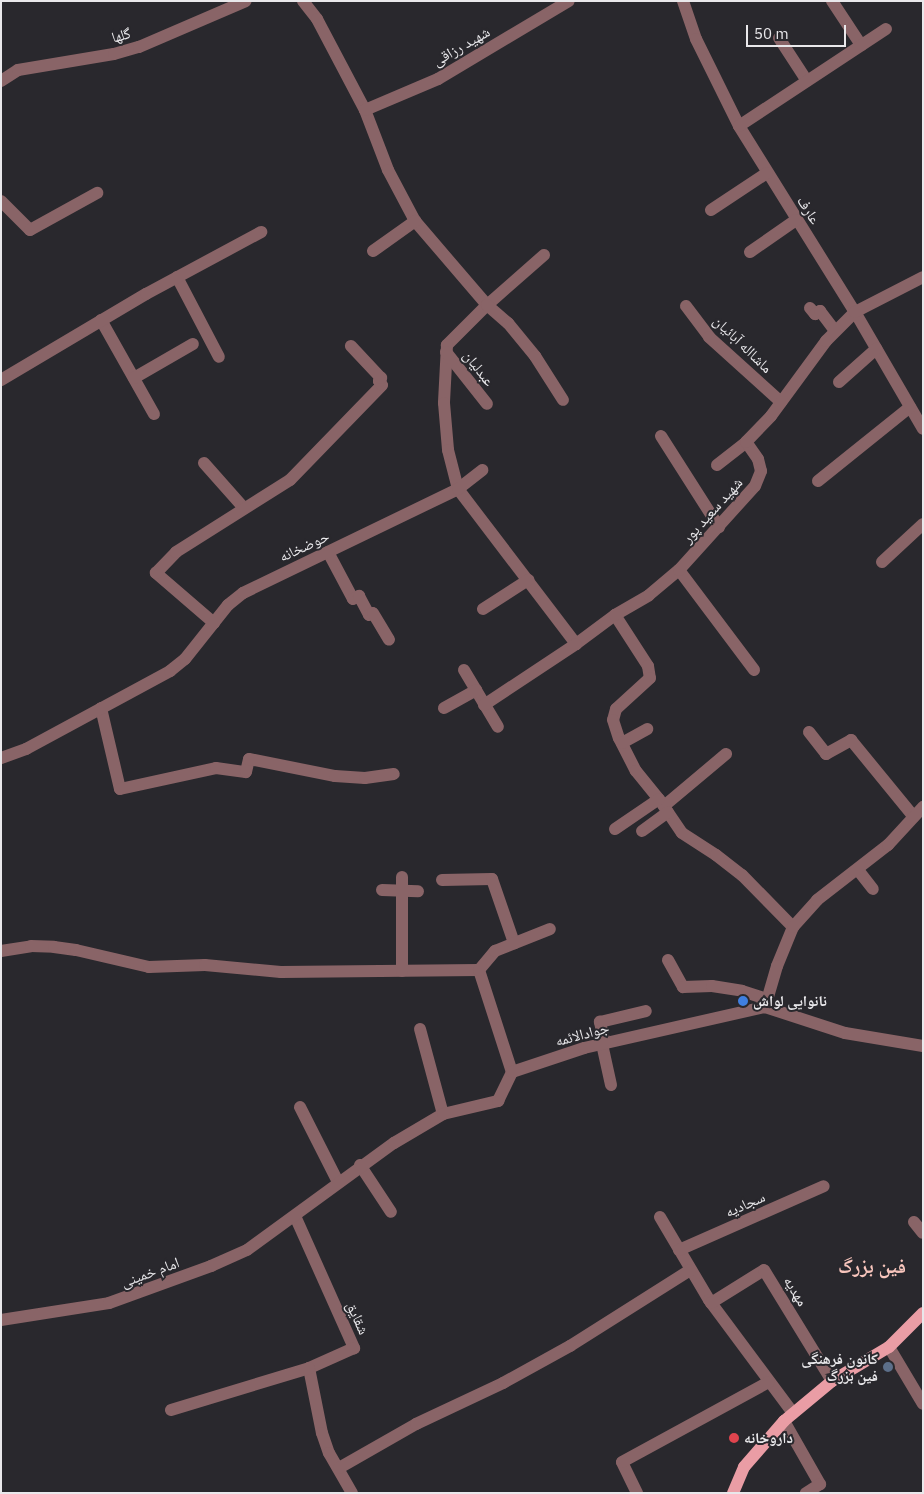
<!DOCTYPE html>
<html>
<head>
<meta charset="utf-8">
<style>
  body { margin:0 }
  #map { position:relative; width:924px; height:1494px; overflow:hidden; background:#29282d; font-family:"IBM Plex Sans","Noto Naskh Arabic",sans-serif }
  div>[style] { position:absolute }
  .minor>* { height:12px; margin:-6px; padding:0 6px; transform-origin:6px; border-radius:6px; background:#896467 }
  .major>* { height:12px; margin:-6px; padding:0 6px; transform-origin:6px; border-radius:6px; background:#ea9da5 }
  .dots>* { width:14px; height:14px; translate:-50% -50%; box-sizing:border-box; border:2px solid #29282d; border-radius:50% }
  span { translate:-50% -50%; white-space:nowrap; text-align:center; line-height:1.15; -webkit-text-stroke:4px #29282d; paint-order:stroke }
  .street-label { font-size:15px; color:#e9e8eb }
  .poi-label { font-size:15px; color:#e9e8eb; font-weight:700 }
  .left { translate:0 -50%; text-align:left }
  .right { translate:-100% -50%; text-align:right }
  .district-label { font-size:20px; color:#f9c6bd; font-weight:700 }
  .frame { position:absolute; inset:0; border:2px solid #e9e8eb; pointer-events:none }
  .scale { position:absolute; left:746px; top:25px; width:100px; height:22px; box-sizing:border-box; border:2px solid #e9e8eb; border-top:0; padding-left:6px; font-size:15px; line-height:18px; white-space:nowrap; color:#e9e8eb; -webkit-text-stroke:4px #29282d; paint-order:stroke }
</style>
</head>
<body>
<div id="map">
  <div class="minor">
    <div style="left:303px;top:1px;width:23px;rotate:52deg"></div>
    <div style="left:317px;top:19px;width:103px;rotate:62.2deg"></div>
    <div style="left:365px;top:110px;width:64px;rotate:69deg"></div>
    <div style="left:388px;top:170px;width:58px;rotate:62.1deg"></div>
    <div style="left:415px;top:221px;width:111px;rotate:49.4deg"></div>
    <div style="left:487px;top:305px;width:57px;rotate:135deg"></div>
    <div style="left:447px;top:345px;width:58px;rotate:93deg"></div>
    <div style="left:444px;top:403px;width:47px;rotate:85.1deg"></div>
    <div style="left:448px;top:450px;width:40px;rotate:75.6deg"></div>
    <div style="left:458px;top:489px;width:195px;rotate:52.7deg"></div>
    <div style="left:576px;top:644px;width:49px;rotate:-36.6deg"></div>
    <div style="left:615px;top:615px;width:61px;rotate:57.1deg"></div>
    <div style="left:648px;top:666px;width:12px;rotate:81deg"></div>
    <div style="left:650px;top:678px;width:46px;rotate:137.6deg"></div>
    <div style="left:616px;top:709px;width:11px;rotate:105deg"></div>
    <div style="left:613px;top:720px;width:19px;rotate:72deg"></div>
    <div style="left:619px;top:738px;width:37px;rotate:63deg"></div>
    <div style="left:636px;top:771px;width:40px;rotate:51deg"></div>
    <div style="left:661px;top:802px;width:37px;rotate:56deg"></div>
    <div style="left:682px;top:833px;width:40px;rotate:32.9deg"></div>
    <div style="left:716px;top:855px;width:33px;rotate:38deg"></div>
    <div style="left:742px;top:875px;width:73px;rotate:45.6deg"></div>
    <div style="left:793px;top:927px;width:42px;rotate:112.3deg"></div>
    <div style="left:777px;top:966px;width:43px;rotate:106.3deg"></div>
    <div style="left:683px;top:1px;width:40px;rotate:71.1deg"></div>
    <div style="left:696px;top:39px;width:97px;rotate:63.7deg"></div>
    <div style="left:739px;top:126px;width:219px;rotate:58.1deg"></div>
    <div style="left:855px;top:312px;width:135px;rotate:59.8deg"></div>
    <div style="left:832px;top:1px;width:53px;rotate:56.6deg"></div>
    <div style="left:779px;top:38px;width:51px;rotate:56.9deg"></div>
    <div style="left:1px;top:81px;width:20px;rotate:-33deg"></div>
    <div style="left:18px;top:70px;width:97px;rotate:-9.5deg"></div>
    <div style="left:114px;top:54px;width:26px;rotate:-16deg"></div>
    <div style="left:139px;top:47px;width:116px;rotate:-23.3deg"></div>
    <div style="left:365px;top:110px;width:79px;rotate:-23deg"></div>
    <div style="left:438px;top:79px;width:152px;rotate:-30.8deg"></div>
    <div style="left:739px;top:126px;width:176px;rotate:-33.4deg"></div>
    <div style="left:1px;top:201px;width:41px;rotate:45deg"></div>
    <div style="left:30px;top:230px;width:77px;rotate:-28.9deg"></div>
    <div style="left:711px;top:210px;width:67px;rotate:-33.5deg"></div>
    <div style="left:373px;top:251px;width:52px;rotate:-35.5deg"></div>
    <div style="left:750px;top:252px;width:56px;rotate:-34.8deg"></div>
    <div style="left:544px;top:255px;width:76px;rotate:138.7deg"></div>
    <div style="left:487px;top:305px;width:28px;rotate:41deg"></div>
    <div style="left:508px;top:323px;width:43px;rotate:50.7deg"></div>
    <div style="left:535px;top:356px;width:52px;rotate:57.5deg"></div>
    <div style="left:177px;top:277px;width:90px;rotate:62.3deg"></div>
    <div style="left:686px;top:306px;width:39px;rotate:53deg"></div>
    <div style="left:709px;top:337px;width:97px;rotate:42.1deg"></div>
    <div style="left:810px;top:308px;width:8px;rotate:50deg"></div>
    <div style="left:815px;top:314px;width:6px;rotate:-31deg"></div>
    <div style="left:820px;top:311px;width:25px;rotate:53deg"></div>
    <div style="left:101px;top:320px;width:108px;rotate:60.6deg"></div>
    <div style="left:446px;top:352px;width:66px;rotate:51.7deg"></div>
    <div style="left:134px;top:378px;width:68px;rotate:-30deg"></div>
    <div style="left:1px;top:380px;width:169px;rotate:-30.7deg"></div>
    <div style="left:146px;top:294px;width:131px;rotate:-28.3deg"></div>
    <div style="left:839px;top:382px;width:50px;rotate:-41.7deg"></div>
    <div style="left:661px;top:436px;width:108px;rotate:57.5deg"></div>
    <div style="left:204px;top:463px;width:60px;rotate:48.4deg"></div>
    <div style="left:717px;top:465px;width:37px;rotate:-38deg"></div>
    <div style="left:818px;top:481px;width:118px;rotate:-38.8deg"></div>
    <div style="left:328px;top:552px;width:53px;rotate:62deg"></div>
    <div style="left:353px;top:599px;width:7px;rotate:-27deg"></div>
    <div style="left:359px;top:596px;width:21px;rotate:62deg"></div>
    <div style="left:369px;top:615px;width:4px;rotate:-27deg"></div>
    <div style="left:373px;top:613px;width:31px;rotate:59deg"></div>
    <div style="left:882px;top:562px;width:56px;rotate:-42.8deg"></div>
    <div style="left:679px;top:570px;width:125px;rotate:53.1deg"></div>
    <div style="left:483px;top:609px;width:54px;rotate:-32.8deg"></div>
    <div style="left:615px;top:615px;width:39px;rotate:-30deg"></div>
    <div style="left:649px;top:595px;width:39px;rotate:-40deg"></div>
    <div style="left:679px;top:570px;width:113px;rotate:-47.9deg"></div>
    <div style="left:755px;top:486px;width:16px;rotate:-68deg"></div>
    <div style="left:761px;top:471px;width:12px;rotate:-104deg"></div>
    <div style="left:758px;top:459px;width:21px;rotate:-125deg"></div>
    <div style="left:746px;top:442px;width:36px;rotate:-46deg"></div>
    <div style="left:771px;top:416px;width:93px;rotate:-53.7deg"></div>
    <div style="left:826px;top:341px;width:41px;rotate:-45deg"></div>
    <div style="left:855px;top:312px;width:76px;rotate:-27.2deg"></div>
    <div style="left:214px;top:623px;width:77px;rotate:-139.2deg"></div>
    <div style="left:156px;top:573px;width:29px;rotate:-46deg"></div>
    <div style="left:176px;top:552px;width:135px;rotate:-32.3deg"></div>
    <div style="left:290px;top:480px;width:132px;rotate:-45.9deg"></div>
    <div style="left:382px;top:385px;width:5px;rotate:-127deg"></div>
    <div style="left:379px;top:381px;width:4px;rotate:-56deg"></div>
    <div style="left:381px;top:378px;width:44px;rotate:-133.2deg"></div>
    <div style="left:464px;top:670px;width:66px;rotate:59.2deg"></div>
    <div style="left:484px;top:705px;width:110px;rotate:-33.5deg"></div>
    <div style="left:101px;top:708px;width:83px;rotate:76.8deg"></div>
    <div style="left:120px;top:789px;width:98px;rotate:-12.3deg"></div>
    <div style="left:216px;top:768px;width:30px;rotate:8deg"></div>
    <div style="left:246px;top:772px;width:13px;rotate:-77deg"></div>
    <div style="left:249px;top:759px;width:88px;rotate:11.2deg"></div>
    <div style="left:335px;top:776px;width:30px;rotate:4deg"></div>
    <div style="left:365px;top:778px;width:29px;rotate:-8deg"></div>
    <div style="left:444px;top:708px;width:37px;rotate:-29deg"></div>
    <div style="left:809px;top:732px;width:28px;rotate:52deg"></div>
    <div style="left:826px;top:754px;width:29px;rotate:-29deg"></div>
    <div style="left:851px;top:740px;width:99px;rotate:50.7deg"></div>
    <div style="left:622px;top:743px;width:29px;rotate:-29deg"></div>
    <div style="left:1px;top:758px;width:27px;rotate:-20deg"></div>
    <div style="left:26px;top:749px;width:164px;rotate:-28.4deg"></div>
    <div style="left:170px;top:671px;width:19px;rotate:-39deg"></div>
    <div style="left:185px;top:659px;width:69px;rotate:-51.5deg"></div>
    <div style="left:228px;top:605px;width:19px;rotate:-39deg"></div>
    <div style="left:243px;top:593px;width:239px;rotate:-25.8deg"></div>
    <div style="left:458px;top:489px;width:31px;rotate:-38deg"></div>
    <div style="left:664px;top:806px;width:81px;rotate:-40deg"></div>
    <div style="left:615px;top:829px;width:53px;rotate:-34.3deg"></div>
    <div style="left:642px;top:831px;width:32px;rotate:-36deg"></div>
    <div style="left:858px;top:870px;width:24px;rotate:52deg"></div>
    <div style="left:442px;top:880px;width:50px;rotate:-1.1deg"></div>
    <div style="left:492px;top:879px;width:68px;rotate:71deg"></div>
    <div style="left:382px;top:890px;width:36px;rotate:2deg"></div>
    <div style="left:793px;top:927px;width:36px;rotate:-48deg"></div>
    <div style="left:817px;top:900px;width:90px;rotate:-37.8deg"></div>
    <div style="left:888px;top:845px;width:52px;rotate:-47.4deg"></div>
    <div style="left:1px;top:951px;width:30px;rotate:-9deg"></div>
    <div style="left:31px;top:946px;width:23px;rotate:2deg"></div>
    <div style="left:54px;top:947px;width:22px;rotate:8deg"></div>
    <div style="left:76px;top:950px;width:75px;rotate:13.1deg"></div>
    <div style="left:149px;top:967px;width:56px;rotate:-2deg"></div>
    <div style="left:205px;top:965px;width:76px;rotate:5.3deg"></div>
    <div style="left:281px;top:972px;width:198px;rotate:-0.6deg"></div>
    <div style="left:479px;top:970px;width:107px;rotate:72.1deg"></div>
    <div style="left:668px;top:960px;width:31px;rotate:61deg"></div>
    <div style="left:683px;top:987px;width:29px;rotate:-2deg"></div>
    <div style="left:712px;top:986px;width:30px;rotate:9deg"></div>
    <div style="left:742px;top:991px;width:26px;rotate:18deg"></div>
    <div style="left:479px;top:970px;width:25px;rotate:-50deg"></div>
    <div style="left:495px;top:951px;width:59px;rotate:-21.8deg"></div>
    <div style="left:402px;top:971px;width:94px;rotate:-90deg"></div>
    <div style="left:420px;top:1029px;width:88px;rotate:74.9deg"></div>
    <div style="left:602px;top:1044px;width:42px;rotate:77.6deg"></div>
    <div style="left:605px;top:1044px;width:23px;rotate:-103deg"></div>
    <div style="left:600px;top:1022px;width:47px;rotate:-13.4deg"></div>
    <div style="left:300px;top:1107px;width:84px;rotate:63.1deg"></div>
    <div style="left:360px;top:1165px;width:56px;rotate:56.6deg"></div>
    <div style="left:295px;top:1216px;width:145px;rotate:65.9deg"></div>
    <div style="left:354px;top:1348px;width:49px;rotate:156deg"></div>
    <div style="left:309px;top:1368px;width:66px;rotate:78.7deg"></div>
    <div style="left:322px;top:1433px;width:21px;rotate:71deg"></div>
    <div style="left:329px;top:1453px;width:46px;rotate:60.1deg"></div>
    <div style="left:660px;top:1217px;width:96px;rotate:59.4deg"></div>
    <div style="left:709px;top:1300px;width:141px;rotate:53.4deg"></div>
    <div style="left:914px;top:1222px;width:14px;rotate:51deg"></div>
    <div style="left:679px;top:1250px;width:158px;rotate:-23.8deg"></div>
    <div style="left:711px;top:1303px;width:62px;rotate:-31.9deg"></div>
    <div style="left:764px;top:1270px;width:130px;rotate:58.5deg"></div>
    <div style="left:1px;top:1320px;width:109px;rotate:-8.9deg"></div>
    <div style="left:109px;top:1303px;width:109px;rotate:-19.9deg"></div>
    <div style="left:211px;top:1266px;width:39px;rotate:-24deg"></div>
    <div style="left:247px;top:1250px;width:182px;rotate:-36.1deg"></div>
    <div style="left:394px;top:1143px;width:57px;rotate:-30.6deg"></div>
    <div style="left:443px;top:1114px;width:57px;rotate:-13.3deg"></div>
    <div style="left:498px;top:1101px;width:32px;rotate:-64deg"></div>
    <div style="left:512px;top:1072px;width:76px;rotate:-18.4deg"></div>
    <div style="left:584px;top:1048px;width:186px;rotate:-12.8deg"></div>
    <div style="left:765px;top:1007px;width:84px;rotate:18deg"></div>
    <div style="left:845px;top:1033px;width:79px;rotate:9.5deg"></div>
    <div style="left:889px;top:1347px;width:66px;rotate:59.2deg"></div>
    <div style="left:171px;top:1410px;width:144px;rotate:-16.9deg"></div>
    <div style="left:784px;top:1421px;width:73px;rotate:60.3deg"></div>
    <div style="left:820px;top:1484px;width:17px;rotate:147deg"></div>
    <div style="left:339px;top:1468px;width:89px;rotate:-29.7deg"></div>
    <div style="left:416px;top:1424px;width:96px;rotate:-25.2deg"></div>
    <div style="left:503px;top:1383px;width:77px;rotate:-28.9deg"></div>
    <div style="left:570px;top:1346px;width:142px;rotate:-32.3deg"></div>
    <div style="left:637px;top:1493px;width:34px;rotate:-116deg"></div>
    <div style="left:622px;top:1462px;width:167px;rotate:-28.6deg"></div>
  </div>
  <div class="major">
    <div style="left:733px;top:1493px;width:28px;rotate:-67deg"></div>
    <div style="left:744px;top:1467px;width:61px;rotate:-49deg"></div>
    <div style="left:784px;top:1421px;width:62px;rotate:-39.8deg"></div>
    <div style="left:832px;top:1381px;width:66px;rotate:-30.8deg"></div>
    <div style="left:889px;top:1347px;width:48px;rotate:-45deg"></div>
  </div>
  <div class="dots">
    <div style="left:743px;top:1001px;background:#3f7fe0"></div>
    <div style="left:888px;top:1367px;background:#5c6f8a"></div>
    <div style="left:734px;top:1438px;background:#e0444e"></div>
  </div>
  <div class="street-label">
    <span style="left:121px;top:35px;rotate:-16deg">گلها</span>
    <span style="left:461px;top:46px;rotate:-30deg">شهید رزاقی</span>
    <span style="left:809px;top:210px;rotate:58deg">عارف</span>
    <span style="left:743px;top:344px;rotate:44deg">ماشااله آبائیان</span>
    <span style="left:479px;top:368px;rotate:52deg">عبدلیان</span>
    <span style="left:712px;top:510px;rotate:-48deg">شهید سعید پور</span>
    <span style="left:304px;top:546px;rotate:-25deg">حوضخانه</span>
    <span style="left:582px;top:1034px;rotate:-15deg">جوادالائمه</span>
    <span style="left:745px;top:1204px;rotate:-24deg">سجادیه</span>
    <span style="left:150px;top:1272px;rotate:-20deg">امام خمینی</span>
    <span style="left:796px;top:1291px;rotate:59deg">مهدیه</span>
    <span style="left:358px;top:1318px;rotate:66deg">شقایق</span>
  </div>
  <div class="poi-label">
    <span class="left" style="left:753px;top:1001px">نانوایی لواش</span>
    <span class="right" style="left:878px;top:1367px">کانون فرهنگی<br>فین بزرگ</span>
    <span class="left" style="left:744px;top:1438px">داروخانه</span>
  </div>
  <div class="district-label">
    <span style="left:872px;top:1265px">فین بزرگ</span>
  </div>
  <div class="frame"></div>
  <div class="scale">50 m</div>
</div>
</body>
</html>
